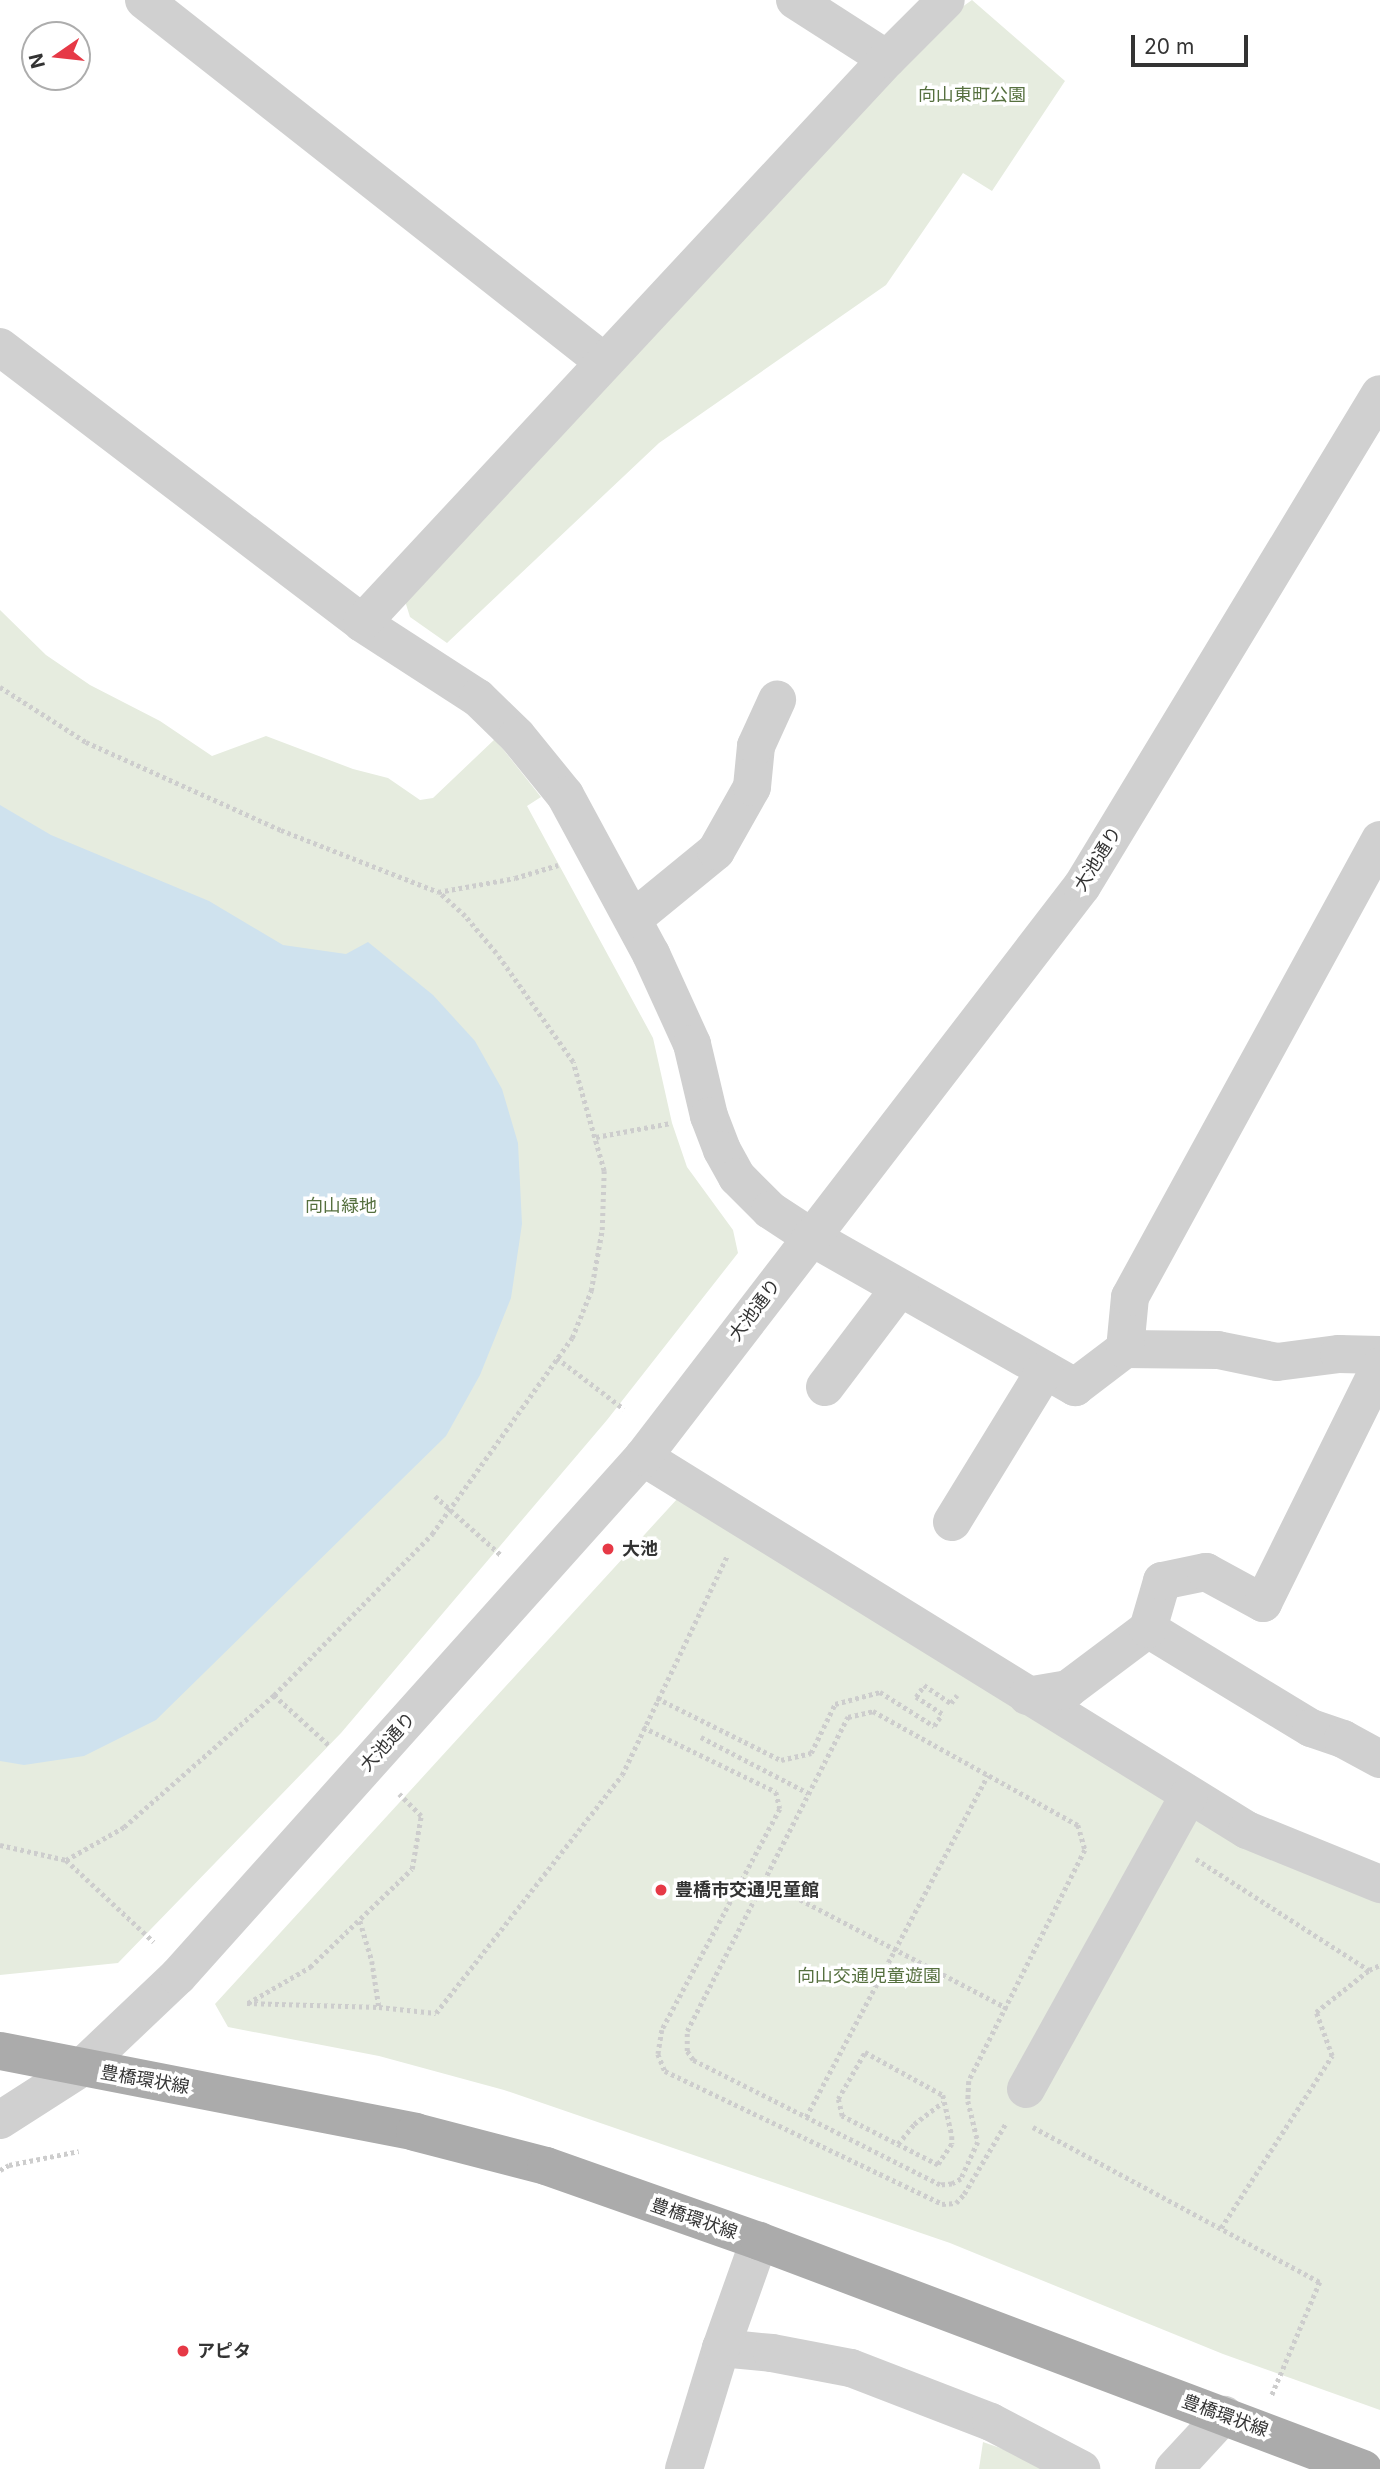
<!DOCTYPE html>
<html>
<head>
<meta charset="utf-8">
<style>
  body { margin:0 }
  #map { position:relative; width:1380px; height:2469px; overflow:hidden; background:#fff; font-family:Inter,"Noto Sans JP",sans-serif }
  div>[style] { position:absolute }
  .green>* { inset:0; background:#e6ecdf }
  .water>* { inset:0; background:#cfe2ee }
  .path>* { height:4.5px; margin-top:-2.25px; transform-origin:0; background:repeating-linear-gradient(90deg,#cdcdcd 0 3.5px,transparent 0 7px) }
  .minor>* { height:38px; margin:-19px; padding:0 19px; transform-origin:19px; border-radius:19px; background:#d0d0d0 }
  .major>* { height:38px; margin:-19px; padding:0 19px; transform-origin:19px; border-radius:19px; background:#ababab }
  .dots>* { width:19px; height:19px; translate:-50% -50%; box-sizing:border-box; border:4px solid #fff; border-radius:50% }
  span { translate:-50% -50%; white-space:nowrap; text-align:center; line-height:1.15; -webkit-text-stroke:7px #fff; paint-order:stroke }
  .park-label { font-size:18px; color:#56703f }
  .street-label { font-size:18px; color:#333 }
  .poi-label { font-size:18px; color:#333; font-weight:700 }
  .left { translate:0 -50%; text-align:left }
  .north { position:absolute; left:21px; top:21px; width:70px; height:70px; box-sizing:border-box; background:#fff; border:2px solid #adadad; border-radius:50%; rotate:256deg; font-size:19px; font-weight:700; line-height:28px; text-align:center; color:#333 }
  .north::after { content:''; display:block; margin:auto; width:24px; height:32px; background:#e63946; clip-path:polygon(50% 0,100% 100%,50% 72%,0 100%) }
  .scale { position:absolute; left:1131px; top:35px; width:117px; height:32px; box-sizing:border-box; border:4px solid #333; border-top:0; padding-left:9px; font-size:21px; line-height:24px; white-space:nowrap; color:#333; -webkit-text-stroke:5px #fff; paint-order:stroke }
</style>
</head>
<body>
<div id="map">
  <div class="green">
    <div style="clip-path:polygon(972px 0,1065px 81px,992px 191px,963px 173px,886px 285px,659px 443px,447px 643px,410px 617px,405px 601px,948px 17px)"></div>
    <div style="clip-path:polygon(0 610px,46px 655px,90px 685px,160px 721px,212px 756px,266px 736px,353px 769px,388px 778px,420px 800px,433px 798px,495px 739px,541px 797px,527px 806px,653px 1038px,672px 1123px,687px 1167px,733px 1230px,738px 1253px,607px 1420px,341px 1733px,118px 1963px,0 1975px)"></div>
    <div style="clip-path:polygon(678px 1498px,1380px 1896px,1380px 2410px,1223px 2354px,950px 2243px,504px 2090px,379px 2056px,228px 2027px,215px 2004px)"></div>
    <div style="clip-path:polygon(983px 2442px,1037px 2461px,1047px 2469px,979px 2469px)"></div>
  </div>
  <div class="water">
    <div style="clip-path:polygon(0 805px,51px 835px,209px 901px,283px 945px,346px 954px,368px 942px,433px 995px,475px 1041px,502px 1089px,518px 1143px,522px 1224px,511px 1298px,480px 1375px,446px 1436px,156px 1720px,84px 1756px,24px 1765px,0 1761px)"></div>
  </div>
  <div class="path">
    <div style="left:0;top:687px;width:102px;rotate:32.6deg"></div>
    <div style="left:86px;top:742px;width:214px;rotate:24.3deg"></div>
    <div style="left:281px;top:830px;width:169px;rotate:21.5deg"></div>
    <div style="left:438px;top:892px;width:78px;rotate:-10.3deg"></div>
    <div style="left:515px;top:878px;width:45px;rotate:-16.8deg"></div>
    <div style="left:596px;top:1137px;width:76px;rotate:-10.6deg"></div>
    <div style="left:557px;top:1358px;width:84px;rotate:37.3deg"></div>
    <div style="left:435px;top:1496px;width:90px;rotate:41.8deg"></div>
    <div style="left:274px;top:1695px;width:76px;rotate:42.3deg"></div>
    <div style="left:657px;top:1698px;width:139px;rotate:26.6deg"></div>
    <div style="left:781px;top:1760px;width:31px;rotate:-13deg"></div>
    <div style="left:811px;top:1753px;width:55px;rotate:-63.9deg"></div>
    <div style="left:835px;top:1704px;width:47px;rotate:-14.9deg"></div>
    <div style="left:880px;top:1692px;width:64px;rotate:32.2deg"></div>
    <div style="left:934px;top:1726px;width:14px;rotate:-56deg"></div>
    <div style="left:942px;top:1714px;width:31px;rotate:-147deg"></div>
    <div style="left:916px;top:1697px;width:14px;rotate:-56deg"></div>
    <div style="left:924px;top:1685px;width:32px;rotate:34deg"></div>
    <div style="left:951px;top:1703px;width:10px;rotate:-53deg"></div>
    <div style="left:873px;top:1711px;width:235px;rotate:29.1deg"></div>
    <div style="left:1078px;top:1825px;width:26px;rotate:74deg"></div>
    <div style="left:1085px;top:1850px;width:258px;rotate:116.7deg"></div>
    <div style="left:969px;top:2081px;width:20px;rotate:93deg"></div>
    <div style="left:968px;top:2101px;width:42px;rotate:76.3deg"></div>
    <div style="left:978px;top:2142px;width:41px;rotate:114.7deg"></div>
    <div style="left:961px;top:2179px;width:10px;rotate:151deg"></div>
    <div style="left:952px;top:2184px;width:12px;rotate:175deg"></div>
    <div style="left:940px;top:2185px;width:277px;rotate:-153.2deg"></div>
    <div style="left:693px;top:2060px;width:11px;rotate:-124deg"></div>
    <div style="left:687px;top:2051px;width:20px;rotate:-90deg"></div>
    <div style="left:687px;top:2031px;width:353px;rotate:-62.9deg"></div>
    <div style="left:848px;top:1717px;width:26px;rotate:-13deg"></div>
    <div style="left:643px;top:1727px;width:148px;rotate:26deg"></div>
    <div style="left:776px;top:1792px;width:17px;rotate:77deg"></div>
    <div style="left:780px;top:1809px;width:251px;rotate:118.1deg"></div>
    <div style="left:662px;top:2030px;width:24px;rotate:99deg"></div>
    <div style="left:658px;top:2054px;width:18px;rotate:68deg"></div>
    <div style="left:665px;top:2071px;width:307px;rotate:25.6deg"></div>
    <div style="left:942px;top:2204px;width:14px;rotate:-4deg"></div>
    <div style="left:956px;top:2203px;width:12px;rotate:-48deg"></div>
    <div style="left:964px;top:2194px;width:82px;rotate:-59.4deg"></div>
    <div style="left:701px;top:1737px;width:121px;rotate:27.6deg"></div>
    <div style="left:0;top:1845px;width:68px;rotate:12.8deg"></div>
    <div style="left:66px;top:1860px;width:120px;rotate:43deg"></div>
    <div style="left:1196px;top:1859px;width:206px;rotate:32.7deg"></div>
    <div style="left:66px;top:1860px;width:67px;rotate:-29.6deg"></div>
    <div style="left:124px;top:1827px;width:200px;rotate:-41.3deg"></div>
    <div style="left:274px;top:1695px;width:226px;rotate:-45.5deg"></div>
    <div style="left:432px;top:1534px;width:241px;rotate:-54.5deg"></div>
    <div style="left:572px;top:1338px;width:51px;rotate:-68deg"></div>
    <div style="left:591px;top:1291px;width:62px;rotate:-79.8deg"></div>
    <div style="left:602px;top:1230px;width:59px;rotate:-88.1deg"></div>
    <div style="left:604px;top:1171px;width:113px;rotate:-105.9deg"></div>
    <div style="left:573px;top:1062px;width:133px;rotate:-125.2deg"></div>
    <div style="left:496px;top:953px;width:48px;rotate:-130deg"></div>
    <div style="left:465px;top:916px;width:36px;rotate:-138deg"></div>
    <div style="left:763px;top:1880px;width:276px;rotate:27.7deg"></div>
    <div style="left:360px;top:1921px;width:42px;rotate:73.3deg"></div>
    <div style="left:372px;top:1961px;width:47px;rotate:81.3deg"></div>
    <div style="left:247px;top:2003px;width:132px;rotate:1.7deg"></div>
    <div style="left:379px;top:2007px;width:57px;rotate:6deg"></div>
    <div style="left:436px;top:2013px;width:302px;rotate:-52deg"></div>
    <div style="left:622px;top:1775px;width:243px;rotate:-64.4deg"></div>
    <div style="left:248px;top:2003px;width:72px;rotate:-30.1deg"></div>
    <div style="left:310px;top:1967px;width:141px;rotate:-43.9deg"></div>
    <div style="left:412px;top:1869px;width:54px;rotate:-80.4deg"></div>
    <div style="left:421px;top:1816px;width:31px;rotate:-135deg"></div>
    <div style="left:865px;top:2052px;width:89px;rotate:28.9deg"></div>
    <div style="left:943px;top:2095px;width:42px;rotate:77.6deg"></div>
    <div style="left:952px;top:2136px;width:8px;rotate:90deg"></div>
    <div style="left:952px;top:2144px;width:25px;rotate:124deg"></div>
    <div style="left:938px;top:2165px;width:108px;rotate:-153deg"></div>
    <div style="left:842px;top:2116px;width:17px;rotate:-103deg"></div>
    <div style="left:838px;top:2099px;width:54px;rotate:-60.1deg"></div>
    <div style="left:806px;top:2117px;width:387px;rotate:-62deg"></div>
    <div style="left:1033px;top:2127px;width:326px;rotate:28.4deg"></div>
    <div style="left:1320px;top:2282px;width:123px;rotate:113deg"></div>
    <div style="left:898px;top:2144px;width:26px;rotate:-51deg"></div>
    <div style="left:914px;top:2124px;width:36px;rotate:-37deg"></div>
    <div style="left:0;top:2170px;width:10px;rotate:-29deg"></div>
    <div style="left:9px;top:2165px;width:71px;rotate:-11.3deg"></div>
    <div style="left:1221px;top:2228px;width:205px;rotate:-57.2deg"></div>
    <div style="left:1332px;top:2056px;width:47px;rotate:-110deg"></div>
    <div style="left:1316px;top:2012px;width:68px;rotate:-38.4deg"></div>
    <div style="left:1369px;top:1970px;width:12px;rotate:-24deg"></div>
  </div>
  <div class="minor">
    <div style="left:144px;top:0;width:585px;rotate:38.2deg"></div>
    <div style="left:795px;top:0;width:109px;rotate:32.7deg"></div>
    <div style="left:0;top:347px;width:455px;rotate:37.3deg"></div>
    <div style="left:362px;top:623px;width:138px;rotate:32.9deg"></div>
    <div style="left:478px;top:698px;width:54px;rotate:44.3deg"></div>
    <div style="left:517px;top:736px;width:76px;rotate:50.9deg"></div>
    <div style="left:565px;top:795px;width:181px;rotate:61.6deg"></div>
    <div style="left:651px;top:954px;width:99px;rotate:65.5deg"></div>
    <div style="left:692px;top:1044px;width:74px;rotate:76.7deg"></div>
    <div style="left:709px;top:1116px;width:36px;rotate:69deg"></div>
    <div style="left:722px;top:1150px;width:31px;rotate:61deg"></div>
    <div style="left:737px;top:1177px;width:47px;rotate:45deg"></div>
    <div style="left:770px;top:1210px;width:49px;rotate:33.4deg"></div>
    <div style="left:811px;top:1237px;width:304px;rotate:29.6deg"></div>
    <div style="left:1075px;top:1387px;width:63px;rotate:-37.2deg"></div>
    <div style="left:1125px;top:1349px;width:93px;rotate:0.6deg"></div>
    <div style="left:1218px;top:1350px;width:60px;rotate:11.5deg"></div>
    <div style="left:1277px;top:1362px;width:63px;rotate:-7.4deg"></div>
    <div style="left:1339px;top:1354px;width:41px;rotate:1.4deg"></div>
    <div style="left:362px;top:623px;width:771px;rotate:-47.05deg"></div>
    <div style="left:887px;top:59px;width:83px;rotate:-45deg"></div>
    <div style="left:633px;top:919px;width:107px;rotate:-39.3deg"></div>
    <div style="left:716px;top:851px;width:73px;rotate:-60.6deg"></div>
    <div style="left:752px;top:787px;width:41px;rotate:-84.4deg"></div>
    <div style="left:756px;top:746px;width:51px;rotate:-65.5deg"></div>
    <div style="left:1125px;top:1349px;width:52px;rotate:-84.5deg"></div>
    <div style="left:1130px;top:1297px;width:521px;rotate:-61.32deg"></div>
    <div style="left:825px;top:1387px;width:124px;rotate:-52.9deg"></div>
    <div style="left:643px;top:1457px;width:710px;rotate:31.7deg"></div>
    <div style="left:1247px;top:1830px;width:144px;rotate:22.1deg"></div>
    <div style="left:952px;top:1522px;width:178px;rotate:-58.5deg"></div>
    <div style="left:1148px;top:1629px;width:191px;rotate:31.3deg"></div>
    <div style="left:1311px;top:1728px;width:34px;rotate:19deg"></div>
    <div style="left:1343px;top:1739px;width:42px;rotate:28.4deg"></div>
    <div style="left:1027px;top:1696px;width:42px;rotate:-9.7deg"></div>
    <div style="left:1068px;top:1689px;width:100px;rotate:-36.9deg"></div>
    <div style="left:1148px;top:1629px;width:50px;rotate:-73.7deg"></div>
    <div style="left:1162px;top:1581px;width:45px;rotate:-11.6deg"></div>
    <div style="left:1206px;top:1572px;width:65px;rotate:28.5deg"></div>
    <div style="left:1263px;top:1603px;width:264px;rotate:-63.7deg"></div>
    <div style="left:1026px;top:2089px;width:336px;rotate:-61deg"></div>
    <div style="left:0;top:2120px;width:96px;rotate:-32.7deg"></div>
    <div style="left:81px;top:2068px;width:134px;rotate:-43.5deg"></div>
    <div style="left:178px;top:1976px;width:697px;rotate:-48.14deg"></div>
    <div style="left:643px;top:1457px;width:720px;rotate:-52.45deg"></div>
    <div style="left:1082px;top:886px;width:575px;rotate:-58.8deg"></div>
    <div style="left:721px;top:2348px;width:51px;rotate:5.6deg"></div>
    <div style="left:772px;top:2353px;width:80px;rotate:10.8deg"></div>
    <div style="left:851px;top:2368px;width:150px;rotate:21.1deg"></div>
    <div style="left:991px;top:2422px;width:102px;rotate:27.6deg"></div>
    <div style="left:684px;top:2469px;width:127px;rotate:-73deg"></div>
    <div style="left:721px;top:2348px;width:114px;rotate:-70.4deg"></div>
    <div style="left:1174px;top:2469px;width:74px;rotate:-47.2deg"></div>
  </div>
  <div class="major">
    <div style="left:0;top:2051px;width:423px;rotate:11deg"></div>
    <div style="left:415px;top:2132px;width:135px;rotate:14.5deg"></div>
    <div style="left:546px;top:2166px;width:226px;rotate:19.4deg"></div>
    <div style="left:759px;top:2241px;width:646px;rotate:20.68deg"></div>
  </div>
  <div class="dots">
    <div style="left:608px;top:1549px;background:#e63946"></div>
    <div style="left:661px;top:1890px;background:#e63946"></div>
    <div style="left:183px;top:2351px;background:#e63946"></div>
  </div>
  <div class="park-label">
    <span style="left:972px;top:95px">向山東町公園</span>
    <span style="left:341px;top:1206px">向山緑地</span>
    <span style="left:869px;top:1976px">向山交通児童遊園</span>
  </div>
  <div class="street-label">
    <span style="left:1098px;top:859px;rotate:-58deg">大池通り</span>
    <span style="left:755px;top:1310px;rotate:-53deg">大池通り</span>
    <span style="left:388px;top:1742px;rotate:-48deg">大池通り</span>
    <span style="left:145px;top:2080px;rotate:10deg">豊橋環状線</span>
    <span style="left:694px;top:2219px;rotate:19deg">豊橋環状線</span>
    <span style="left:1225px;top:2416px;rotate:20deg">豊橋環状線</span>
  </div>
  <div class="poi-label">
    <span class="left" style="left:622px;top:1549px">大池</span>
    <span class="left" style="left:675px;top:1890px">豊橋市交通児童館</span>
    <span class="left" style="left:197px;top:2351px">アピタ</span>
  </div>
  <div class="north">N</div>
  <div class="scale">20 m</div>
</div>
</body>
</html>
